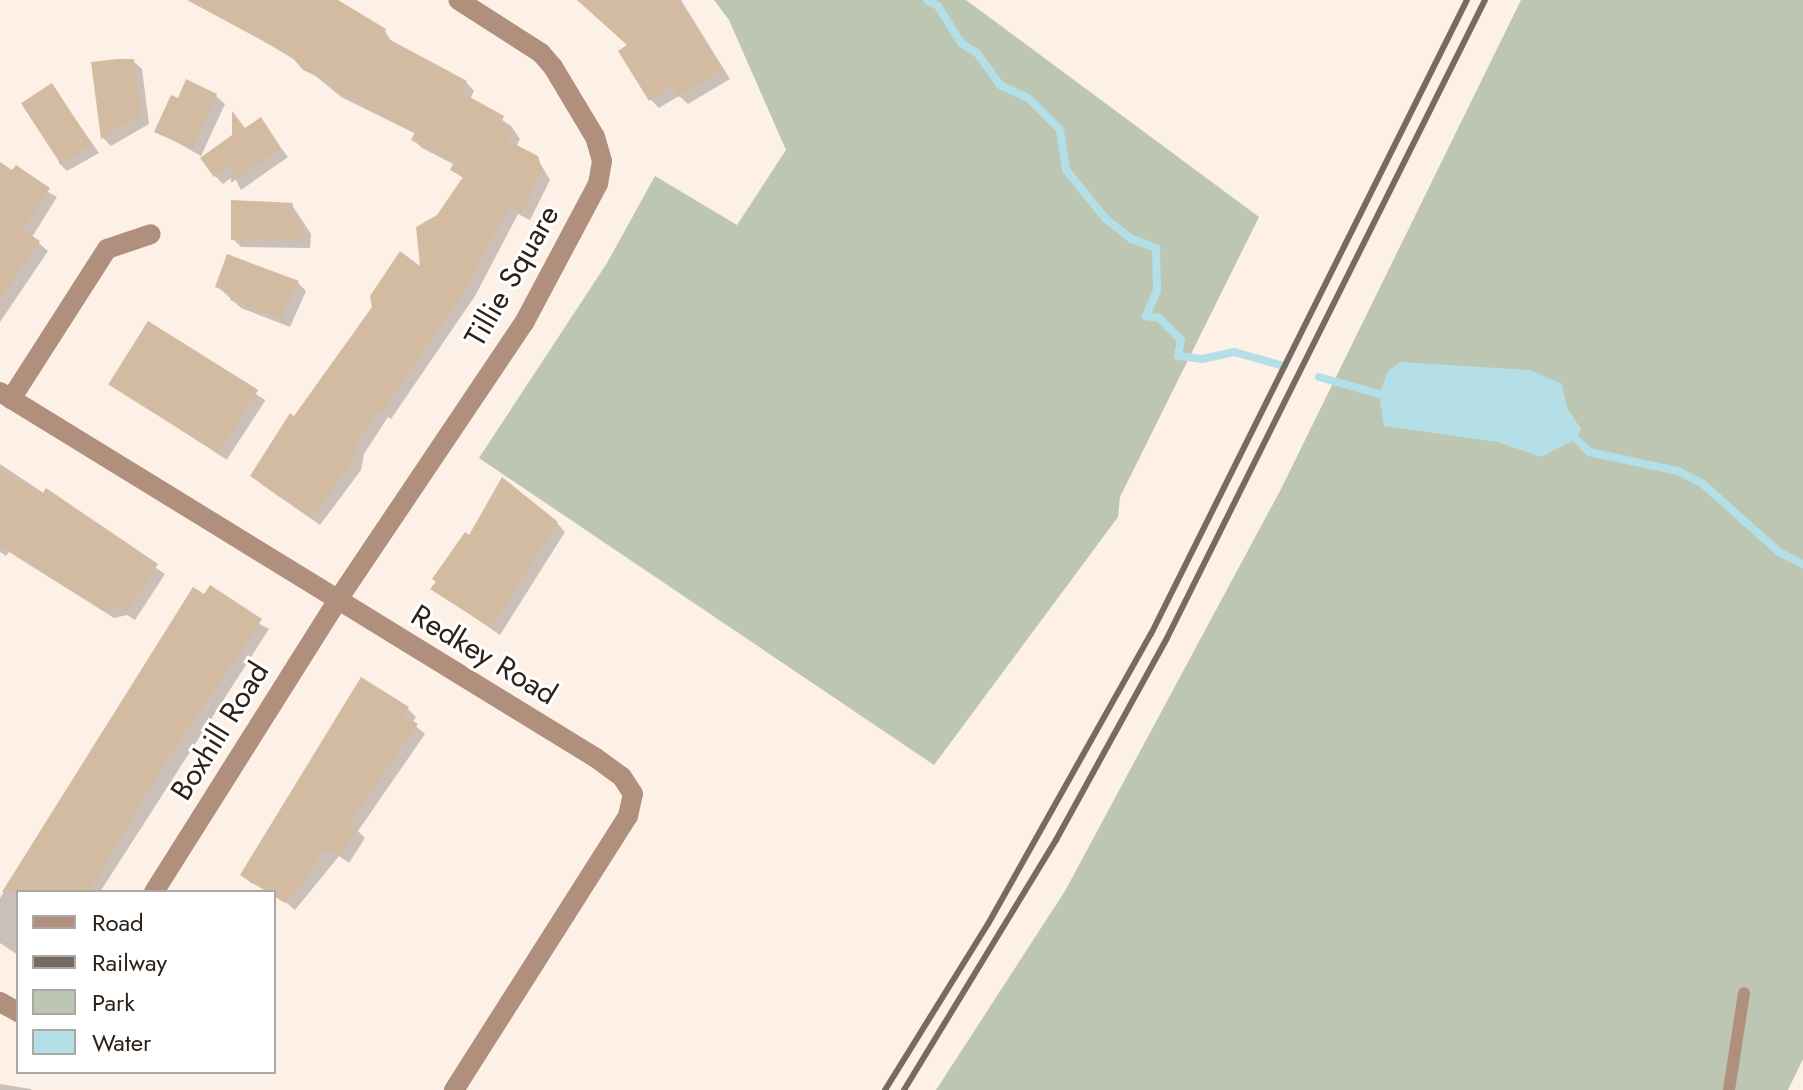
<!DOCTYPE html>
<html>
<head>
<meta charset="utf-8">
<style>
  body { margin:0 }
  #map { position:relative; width:1803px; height:1090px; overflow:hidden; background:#fdf0e7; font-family:Jost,sans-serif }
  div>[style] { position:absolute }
  .green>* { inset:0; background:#bcc6b3 }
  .water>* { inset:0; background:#b5dfe6 }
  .shadow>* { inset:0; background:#0003; transform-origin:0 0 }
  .stream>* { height:8px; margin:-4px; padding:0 4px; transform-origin:4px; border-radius:4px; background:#b5dfe6 }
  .building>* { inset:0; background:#d3bba1; transform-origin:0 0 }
  .lane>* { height:12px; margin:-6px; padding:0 6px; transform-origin:6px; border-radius:6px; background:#b0907d }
  .street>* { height:20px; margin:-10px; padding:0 10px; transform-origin:10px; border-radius:10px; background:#b0907d }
  .rail>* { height:6px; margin:-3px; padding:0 3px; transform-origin:3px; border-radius:3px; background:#766b62 }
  span { translate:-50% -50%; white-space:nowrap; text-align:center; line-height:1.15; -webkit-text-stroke:6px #fff; paint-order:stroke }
  .street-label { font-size:30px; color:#2d2219 }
  .legend { position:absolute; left:16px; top:890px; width:260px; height:184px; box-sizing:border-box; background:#fff; border:2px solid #aba7a3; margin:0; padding:10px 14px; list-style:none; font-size:24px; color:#2d2219 }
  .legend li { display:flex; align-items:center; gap:16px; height:40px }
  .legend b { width:40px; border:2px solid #aba7a3 }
</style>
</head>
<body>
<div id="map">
  <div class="green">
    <div style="clip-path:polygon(714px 0,966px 0,1259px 217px,1120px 497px,1118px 517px,934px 765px,479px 458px,607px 263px,655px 176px,737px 225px,786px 150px,729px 20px)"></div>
    <div style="clip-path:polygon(1521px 0,1803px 0,1803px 1059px,1788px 1090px,936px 1090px,1065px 891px,1281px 489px)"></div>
  </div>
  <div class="water">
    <div style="clip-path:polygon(1400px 362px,1530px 370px,1562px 384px,1567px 408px,1581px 429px,1576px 439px,1541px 457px,1498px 442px,1384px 426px,1379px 394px,1388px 371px)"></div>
  </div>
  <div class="shadow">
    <div style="clip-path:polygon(195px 0,334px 0,356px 11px,385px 31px,392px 43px,466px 82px,474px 91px,470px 99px,511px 126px,520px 139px,516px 147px,537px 158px,550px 180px,530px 220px,518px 214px,475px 296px,391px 419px,388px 417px,364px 454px,361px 470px,320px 525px,261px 484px,294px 418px,423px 271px,438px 216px,464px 179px,453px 170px,455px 165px,422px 148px,413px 140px,416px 134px,341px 97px,300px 63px)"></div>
    <div style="clip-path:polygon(577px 0,681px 0,730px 79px,688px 104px,679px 96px,659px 108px,651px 100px,630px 46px)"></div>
    <div style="clip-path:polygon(133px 61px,142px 69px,149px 124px,111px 146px,103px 138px)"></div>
    <div style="clip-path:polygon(52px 86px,99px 153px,67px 171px,59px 163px)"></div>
    <div style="clip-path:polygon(216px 96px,225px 104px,201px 156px,157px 131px,179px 100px)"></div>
    <div style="clip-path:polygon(234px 116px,246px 130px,260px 120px,288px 157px,241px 190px,234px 176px,223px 184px,215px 176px,234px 136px)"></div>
    <div style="clip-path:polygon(0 165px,57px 197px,32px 237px,48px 251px,0 322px)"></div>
    <div style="clip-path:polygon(292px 205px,311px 234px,310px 248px,241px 247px,233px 239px)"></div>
    <div style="clip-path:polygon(298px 283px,306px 291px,290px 327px,241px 308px,217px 286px)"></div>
    <div style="left:148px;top:324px;width:140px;height:71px;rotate:33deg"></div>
    <div style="clip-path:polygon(0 464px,165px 574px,135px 620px,127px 615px,114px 618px,9px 552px,6px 556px,0 552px)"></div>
    <div style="clip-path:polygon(557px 523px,565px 532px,500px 635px,433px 589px,469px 537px)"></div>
    <div style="clip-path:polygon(194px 589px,269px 629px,100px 892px,18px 892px,18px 955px,0 943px,0 898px)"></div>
    <div style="clip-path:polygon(407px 708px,416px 717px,412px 723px,425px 734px,358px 831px,365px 838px,349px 863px,339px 856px,295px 910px,274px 892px,251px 883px,242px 874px)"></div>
    <div style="clip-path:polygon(0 1084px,31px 1089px,32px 1090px,0 1090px)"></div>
  </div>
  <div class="stream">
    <div style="left:927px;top:0;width:13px;rotate:29deg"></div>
    <div style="left:938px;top:6px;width:44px;rotate:58.1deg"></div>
    <div style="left:961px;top:43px;width:19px;rotate:32deg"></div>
    <div style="left:977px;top:53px;width:39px;rotate:54deg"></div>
    <div style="left:1000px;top:85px;width:31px;rotate:25deg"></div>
    <div style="left:1028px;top:98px;width:45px;rotate:45deg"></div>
    <div style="left:1060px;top:130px;width:40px;rotate:81.5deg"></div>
    <div style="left:1066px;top:170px;width:63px;rotate:50.8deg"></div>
    <div style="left:1106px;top:219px;width:33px;rotate:38deg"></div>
    <div style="left:1132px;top:239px;width:26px;rotate:21deg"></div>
    <div style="left:1156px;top:248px;width:43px;rotate:88.7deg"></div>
    <div style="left:1157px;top:291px;width:27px;rotate:114deg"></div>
    <div style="left:1146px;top:316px;width:13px;rotate:9deg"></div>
    <div style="left:1159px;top:318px;width:31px;rotate:45deg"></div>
    <div style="left:1181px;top:340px;width:16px;rotate:101deg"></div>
    <div style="left:1178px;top:356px;width:25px;rotate:7deg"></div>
    <div style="left:1203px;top:359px;width:32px;rotate:-13deg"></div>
    <div style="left:1234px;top:352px;width:52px;rotate:15.6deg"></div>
    <div style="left:1319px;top:377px;width:62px;rotate:15.8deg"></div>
    <div style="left:1576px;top:439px;width:18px;rotate:45deg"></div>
    <div style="left:1589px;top:452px;width:91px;rotate:12.1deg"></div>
    <div style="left:1678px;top:471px;width:28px;rotate:27deg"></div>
    <div style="left:1703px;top:484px;width:102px;rotate:41.8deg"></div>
    <div style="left:1779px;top:552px;width:27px;rotate:27deg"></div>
  </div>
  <div class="building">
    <div style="clip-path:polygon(187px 0,338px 0,386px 29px,383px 36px,467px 81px,461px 92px,504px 116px,501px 123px,513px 129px,507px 140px,538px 156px,542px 170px,522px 213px,509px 207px,467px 287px,382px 413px,378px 410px,356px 445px,353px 461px,311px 518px,250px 476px,290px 413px,294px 416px,372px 307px,370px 296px,400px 251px,420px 266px,416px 227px,437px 215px,463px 177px,450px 170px,454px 162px,411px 140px,415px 132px,331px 89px,333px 84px,303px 70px,291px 56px)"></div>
    <div style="clip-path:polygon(577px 0,679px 0,723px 70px,678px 97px,672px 87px,649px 101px,618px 51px,627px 45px)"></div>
    <div style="clip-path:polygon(117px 59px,134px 59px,141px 115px,101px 139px,91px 62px)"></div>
    <div style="clip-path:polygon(186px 79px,217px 94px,192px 149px,154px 132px,171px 95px,178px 98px)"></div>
    <div style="left:52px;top:83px;width:73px;height:37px;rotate:57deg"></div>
    <div style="clip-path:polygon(232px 111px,245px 128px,261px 117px,281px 148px,231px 183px,232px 163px,214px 177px,200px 158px,232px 135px)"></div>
    <div style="clip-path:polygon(0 162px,12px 170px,16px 165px,50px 188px,23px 230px,40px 241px,0 300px)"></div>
    <div style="clip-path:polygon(231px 200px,293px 203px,292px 215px,303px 224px,302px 240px,231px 240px)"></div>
    <div style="clip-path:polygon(227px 254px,299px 281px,281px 319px,230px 300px,233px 294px,215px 287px)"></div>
    <div style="left:148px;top:321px;width:130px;height:75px;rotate:32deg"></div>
    <div style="clip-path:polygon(0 470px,43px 493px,46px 488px,158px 564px,126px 613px,117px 608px,104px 611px,0 545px)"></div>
    <div style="clip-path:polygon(502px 477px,558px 522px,491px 628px,430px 589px,436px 582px,432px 579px,465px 532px,469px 535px)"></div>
    <div style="clip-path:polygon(210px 585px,262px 619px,165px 763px,89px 892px,2px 892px,193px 587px,204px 594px)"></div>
    <div style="clip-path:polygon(361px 677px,409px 707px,403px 715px,418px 724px,350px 823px,358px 828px,339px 856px,329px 849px,321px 854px,294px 898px,290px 896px,285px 903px,240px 875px)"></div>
  </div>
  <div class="lane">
    <div style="left:1729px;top:1090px;width:98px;rotate:-81.2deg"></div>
  </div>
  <div class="street">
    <div style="left:0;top:392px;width:699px;rotate:31.55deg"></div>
    <div style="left:596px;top:758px;width:32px;rotate:36deg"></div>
    <div style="left:622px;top:777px;width:20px;rotate:57deg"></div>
    <div style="left:633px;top:794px;width:23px;rotate:103deg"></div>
    <div style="left:628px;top:816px;width:325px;rotate:122.4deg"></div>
    <div style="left:11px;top:399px;width:178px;rotate:-57.4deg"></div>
    <div style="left:107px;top:249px;width:46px;rotate:-18.8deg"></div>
    <div style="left:154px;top:892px;width:344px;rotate:-57.8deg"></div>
    <div style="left:337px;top:601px;width:335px;rotate:-56.1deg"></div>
    <div style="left:524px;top:323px;width:157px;rotate:-62deg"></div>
    <div style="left:598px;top:184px;width:23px;rotate:-80deg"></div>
    <div style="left:602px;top:161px;width:25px;rotate:-106deg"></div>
    <div style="left:595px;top:137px;width:82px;rotate:-121deg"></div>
    <div style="left:553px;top:67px;width:18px;rotate:-131deg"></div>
    <div style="left:541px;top:53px;width:98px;rotate:-147.4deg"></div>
    <div style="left:0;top:1002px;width:21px;rotate:29deg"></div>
  </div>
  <div class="rail">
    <div style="left:885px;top:1090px;width:195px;rotate:-58.2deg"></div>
    <div style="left:988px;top:924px;width:333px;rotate:-60.7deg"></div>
    <div style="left:1151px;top:634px;width:708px;rotate:-63.51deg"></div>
    <div style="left:904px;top:1090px;width:293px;rotate:-58.7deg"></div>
    <div style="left:1056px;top:840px;width:230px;rotate:-61.2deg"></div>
    <div style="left:1167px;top:638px;width:713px;rotate:-63.51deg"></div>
  </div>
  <div class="street-label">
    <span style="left:512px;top:276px;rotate:-60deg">Tillie Square</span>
    <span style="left:484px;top:655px;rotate:31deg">Redkey Road</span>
    <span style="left:220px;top:731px;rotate:-58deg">Boxhill Road</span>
  </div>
  <ul class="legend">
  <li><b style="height:10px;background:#b0907d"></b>Road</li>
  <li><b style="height:10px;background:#766b62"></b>Railway</li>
  <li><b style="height:22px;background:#bcc6b3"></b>Park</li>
  <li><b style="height:22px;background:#b5dfe6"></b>Water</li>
  </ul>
</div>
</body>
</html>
